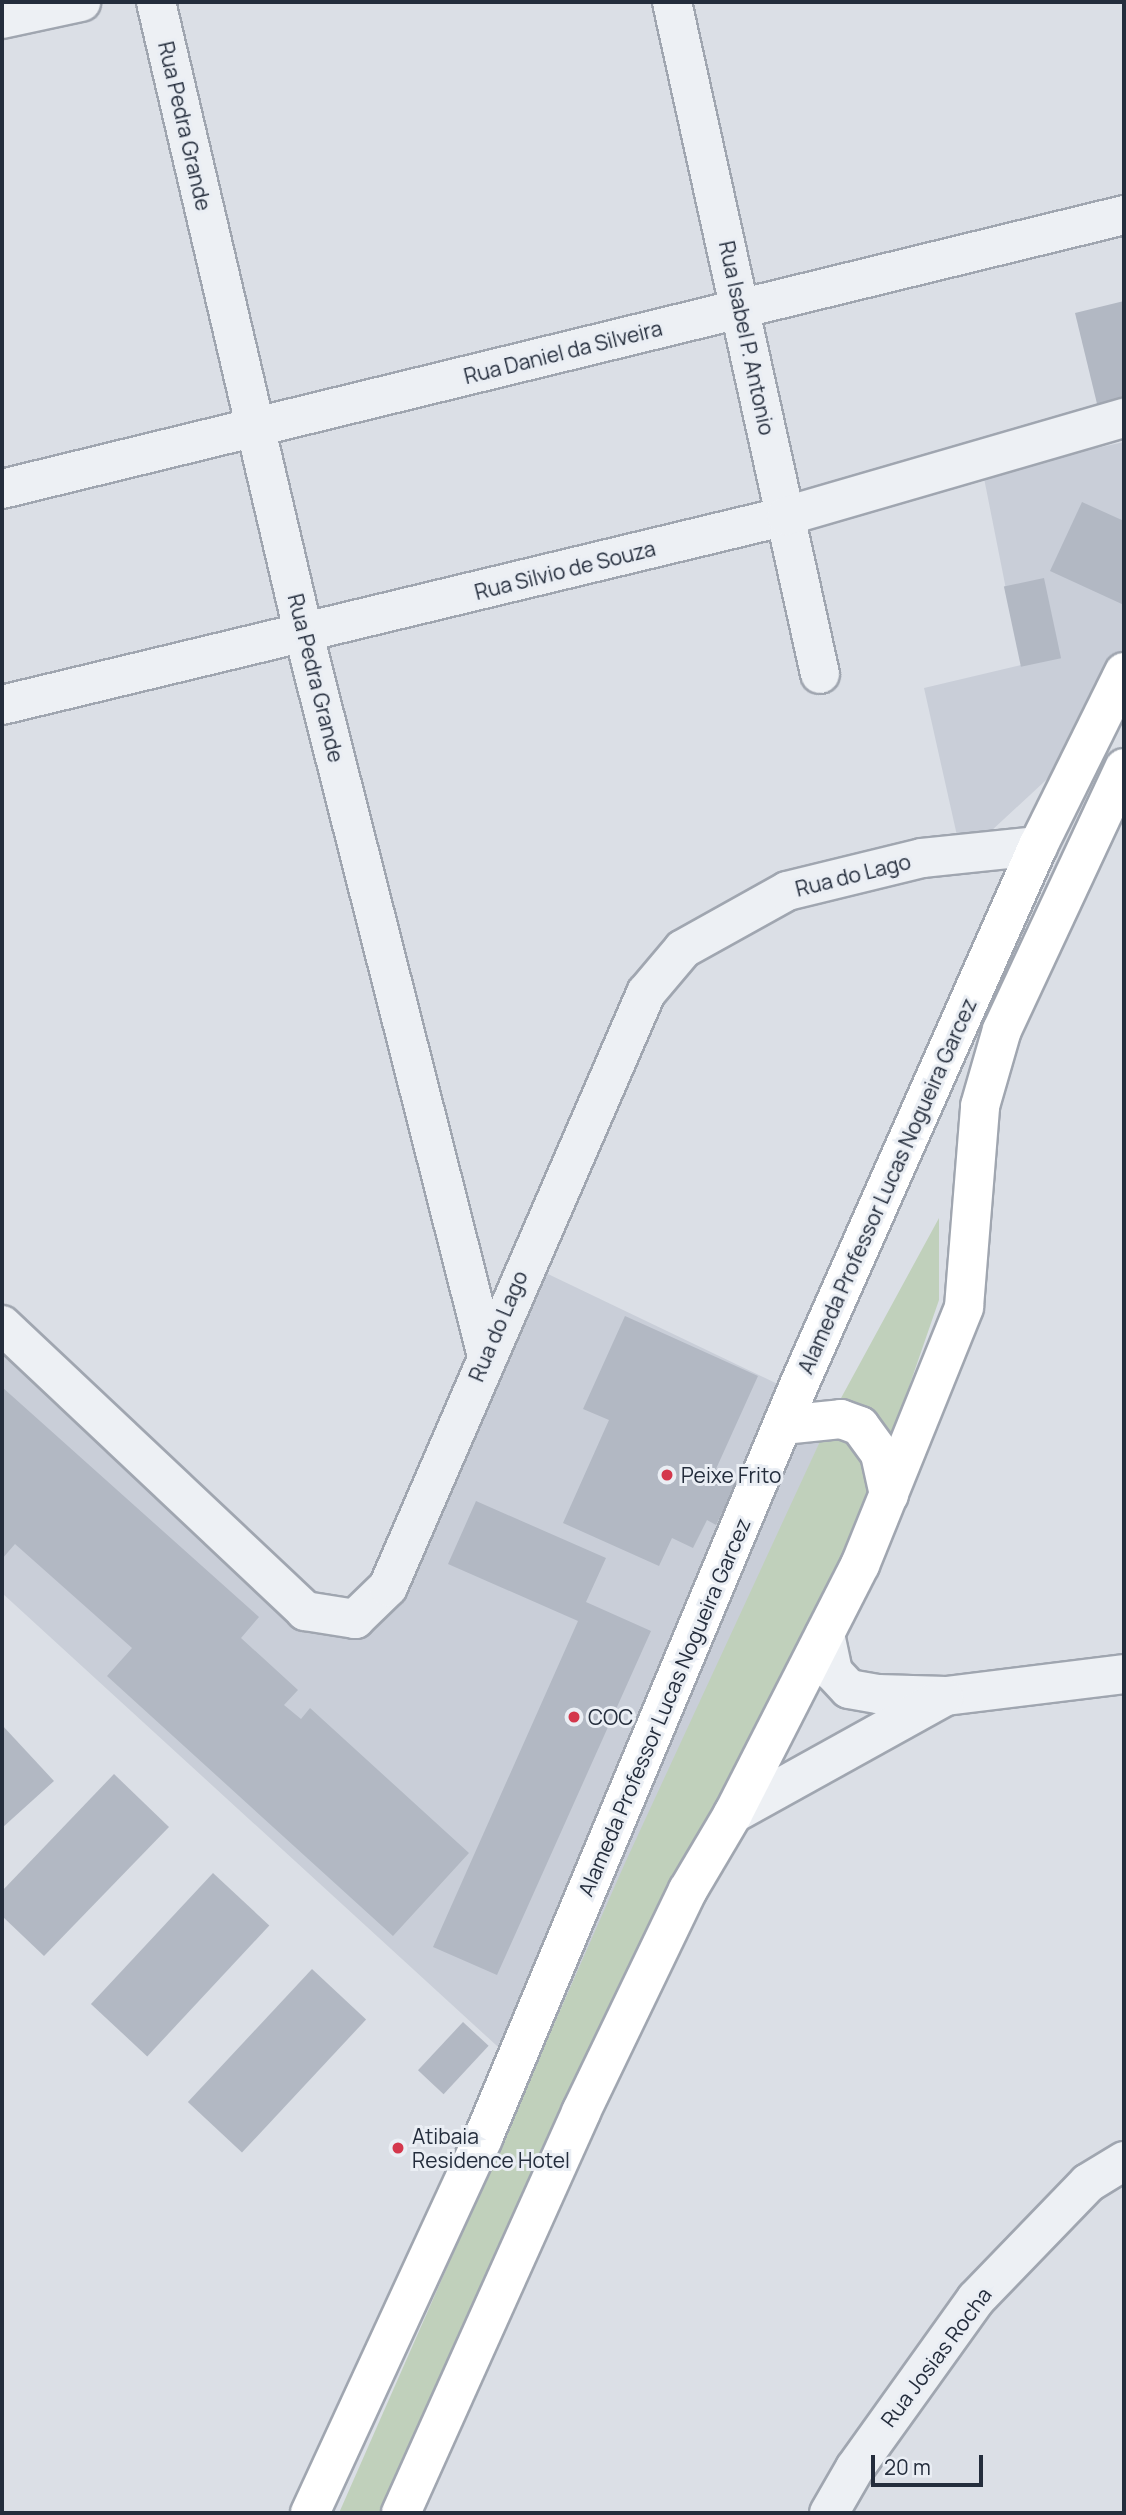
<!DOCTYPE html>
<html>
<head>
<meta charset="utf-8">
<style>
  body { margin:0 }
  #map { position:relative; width:1126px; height:2515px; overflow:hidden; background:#dbdfe6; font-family:Manrope,sans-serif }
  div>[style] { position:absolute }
  .built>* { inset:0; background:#c9ced8 }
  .green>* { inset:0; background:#c0d0bb }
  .building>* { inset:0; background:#b2b8c3; transform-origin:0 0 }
  .roads { filter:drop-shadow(2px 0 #a0a6b0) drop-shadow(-2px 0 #a0a6b0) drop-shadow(0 2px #a0a6b0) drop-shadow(0 -2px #a0a6b0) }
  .minor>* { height:38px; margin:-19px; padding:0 19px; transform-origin:19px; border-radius:19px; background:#edf0f4 }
  .major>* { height:38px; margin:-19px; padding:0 19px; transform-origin:19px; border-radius:19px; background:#fff }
  .dots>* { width:19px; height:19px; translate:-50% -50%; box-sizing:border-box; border:4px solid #eaeef4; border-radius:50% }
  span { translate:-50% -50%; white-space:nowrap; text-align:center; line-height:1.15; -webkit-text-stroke:6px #eaeef4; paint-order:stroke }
  .street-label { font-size:21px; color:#242d3c }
  .poi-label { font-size:21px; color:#242d3c }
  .left { translate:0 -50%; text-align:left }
  .frame { position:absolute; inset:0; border:4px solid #242d3c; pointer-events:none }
  .scale { position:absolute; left:871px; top:2455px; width:112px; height:32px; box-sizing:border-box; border:4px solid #242d3c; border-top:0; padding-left:9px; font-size:21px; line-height:24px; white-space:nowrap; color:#242d3c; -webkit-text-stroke:5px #eaeef4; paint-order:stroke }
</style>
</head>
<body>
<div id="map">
  <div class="built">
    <div style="clip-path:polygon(1124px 442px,1124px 721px,1114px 717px,962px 858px,924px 688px,1021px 665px,983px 473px)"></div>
    <div style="clip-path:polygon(525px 1263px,834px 1411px,532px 2078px,2px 1593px,2px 1325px,305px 1611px,355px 1619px)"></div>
  </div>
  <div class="green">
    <div style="clip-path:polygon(939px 1218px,939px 1300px,775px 1774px,704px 1884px,419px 2513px,339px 2513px,625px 1863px,834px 1411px)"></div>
  </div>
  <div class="building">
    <div style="clip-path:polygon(1124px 301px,1124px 405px,1099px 412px,1075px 313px)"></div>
    <div style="clip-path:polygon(1082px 502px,1124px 521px,1124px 605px,1050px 571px)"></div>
    <div style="left:1044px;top:578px;width:82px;height:41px;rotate:78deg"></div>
    <div style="clip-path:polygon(625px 1316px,758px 1376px,716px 1469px,738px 1481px,716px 1525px,707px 1520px,693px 1548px,672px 1538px,659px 1566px,563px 1523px,609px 1420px,583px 1409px)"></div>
    <div style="clip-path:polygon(2px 1387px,259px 1617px,241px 1638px,298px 1690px,284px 1705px,301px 1719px,310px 1708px,469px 1853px,393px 1936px,107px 1676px,132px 1648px,15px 1544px,2px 1559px)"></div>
    <div style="clip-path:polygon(476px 1501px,606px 1558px,586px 1602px,651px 1631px,497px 1975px,433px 1947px,578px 1621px,448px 1564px)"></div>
    <div style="clip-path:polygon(2px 1725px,54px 1781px,2px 1828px)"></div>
    <div style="clip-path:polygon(114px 1774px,169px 1827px,44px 1956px,2px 1916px,2px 1891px)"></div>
    <div style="left:213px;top:1873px;width:77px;height:179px;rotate:43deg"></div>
    <div style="left:312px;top:1969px;width:74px;height:182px;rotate:43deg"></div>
    <div style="left:463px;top:2022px;width:35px;height:66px;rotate:43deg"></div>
  </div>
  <div class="roads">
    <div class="minor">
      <div style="left:156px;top:2px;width:650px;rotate:76.84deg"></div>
      <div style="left:304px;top:635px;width:740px;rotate:75.76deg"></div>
      <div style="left:672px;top:2px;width:688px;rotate:77.58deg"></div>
      <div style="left:2px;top:19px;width:81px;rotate:-12.1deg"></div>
      <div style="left:2px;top:489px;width:1155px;rotate:-13.72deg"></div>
      <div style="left:2px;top:705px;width:806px;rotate:-13.55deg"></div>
      <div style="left:786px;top:516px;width:352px;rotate:-16.2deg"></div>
      <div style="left:2px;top:1325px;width:417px;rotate:43.3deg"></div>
      <div style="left:305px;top:1611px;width:51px;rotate:9.1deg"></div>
      <div style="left:355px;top:1619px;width:46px;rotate:-44.1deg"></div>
      <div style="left:388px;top:1587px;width:648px;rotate:-66.52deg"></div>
      <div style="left:646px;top:993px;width:57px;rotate:-49.9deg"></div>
      <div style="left:683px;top:949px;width:119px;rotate:-29.1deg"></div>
      <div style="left:787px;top:891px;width:139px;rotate:-13.7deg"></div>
      <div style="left:922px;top:858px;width:117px;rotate:-5.9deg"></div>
      <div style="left:825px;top:1634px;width:39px;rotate:78deg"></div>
      <div style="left:833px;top:1672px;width:23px;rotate:47deg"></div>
      <div style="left:849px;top:1689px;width:29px;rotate:10deg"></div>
      <div style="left:878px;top:1694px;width:68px;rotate:1.7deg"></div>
      <div style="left:946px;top:1696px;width:179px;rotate:-7deg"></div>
      <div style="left:733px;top:1814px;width:241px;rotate:-29deg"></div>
      <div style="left:829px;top:2513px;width:52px;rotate:-60deg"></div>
      <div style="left:855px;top:2468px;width:208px;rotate:-54.4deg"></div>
      <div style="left:976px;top:2299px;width:161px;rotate:-46deg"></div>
      <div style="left:1088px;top:2183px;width:42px;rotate:-31.4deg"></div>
    </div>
    <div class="major">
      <div style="left:783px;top:1425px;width:58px;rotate:-5.9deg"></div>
      <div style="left:841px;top:1419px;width:20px;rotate:20deg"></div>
      <div style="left:860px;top:1426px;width:34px;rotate:54deg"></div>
      <div style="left:880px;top:1454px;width:42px;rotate:77.6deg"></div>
      <div style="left:310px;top:2513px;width:413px;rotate:-65.2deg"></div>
      <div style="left:483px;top:2138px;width:814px;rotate:-67.24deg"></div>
      <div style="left:798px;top:1387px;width:592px;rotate:-66.08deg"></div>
      <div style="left:1038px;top:846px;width:194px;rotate:-63.7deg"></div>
      <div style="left:401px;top:2513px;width:440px;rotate:-65.8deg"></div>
      <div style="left:581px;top:2112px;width:246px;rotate:-64.3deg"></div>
      <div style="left:688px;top:1890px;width:88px;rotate:-59.4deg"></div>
      <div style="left:733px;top:1814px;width:280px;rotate:-63deg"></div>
      <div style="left:860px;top:1565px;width:278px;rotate:-68deg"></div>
      <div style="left:964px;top:1307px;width:202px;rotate:-85.4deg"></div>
      <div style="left:980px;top:1106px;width:79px;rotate:-73.9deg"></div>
      <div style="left:1002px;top:1030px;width:289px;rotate:-65deg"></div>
    </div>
  </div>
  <div class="dots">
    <div style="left:667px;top:1475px;background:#d4374c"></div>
    <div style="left:574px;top:1717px;background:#d4374c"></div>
    <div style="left:398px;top:2148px;background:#d4374c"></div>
  </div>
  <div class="street-label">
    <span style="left:185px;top:126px;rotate:77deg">Rua Pedra Grande</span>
    <span style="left:747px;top:338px;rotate:78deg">Rua Isabel P. Antonio</span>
    <span style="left:563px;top:352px;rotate:-14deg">Rua Daniel da Silveira</span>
    <span style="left:565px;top:570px;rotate:-14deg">Rua Silvio de Souza</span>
    <span style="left:316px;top:678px;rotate:76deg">Rua Pedra Grande</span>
    <span style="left:853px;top:875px;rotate:-14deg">Rua do Lago</span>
    <span style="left:887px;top:1186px;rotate:-66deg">Alameda Professor Lucas Nogueira Garcez</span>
    <span style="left:498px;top:1326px;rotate:-67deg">Rua do Lago</span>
    <span style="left:664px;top:1707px;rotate:-67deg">Alameda Professor Lucas Nogueira Garcez</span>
    <span style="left:936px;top:2357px;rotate:-53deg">Rua Josias Rocha</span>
  </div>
  <div class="poi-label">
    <span class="left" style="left:681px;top:1475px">Peixe Frito</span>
    <span class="left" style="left:588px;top:1717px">COC</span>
    <span class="left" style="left:412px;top:2148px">Atibaia<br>Residence Hotel</span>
  </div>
  <div class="frame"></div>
  <div class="scale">20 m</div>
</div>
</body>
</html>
